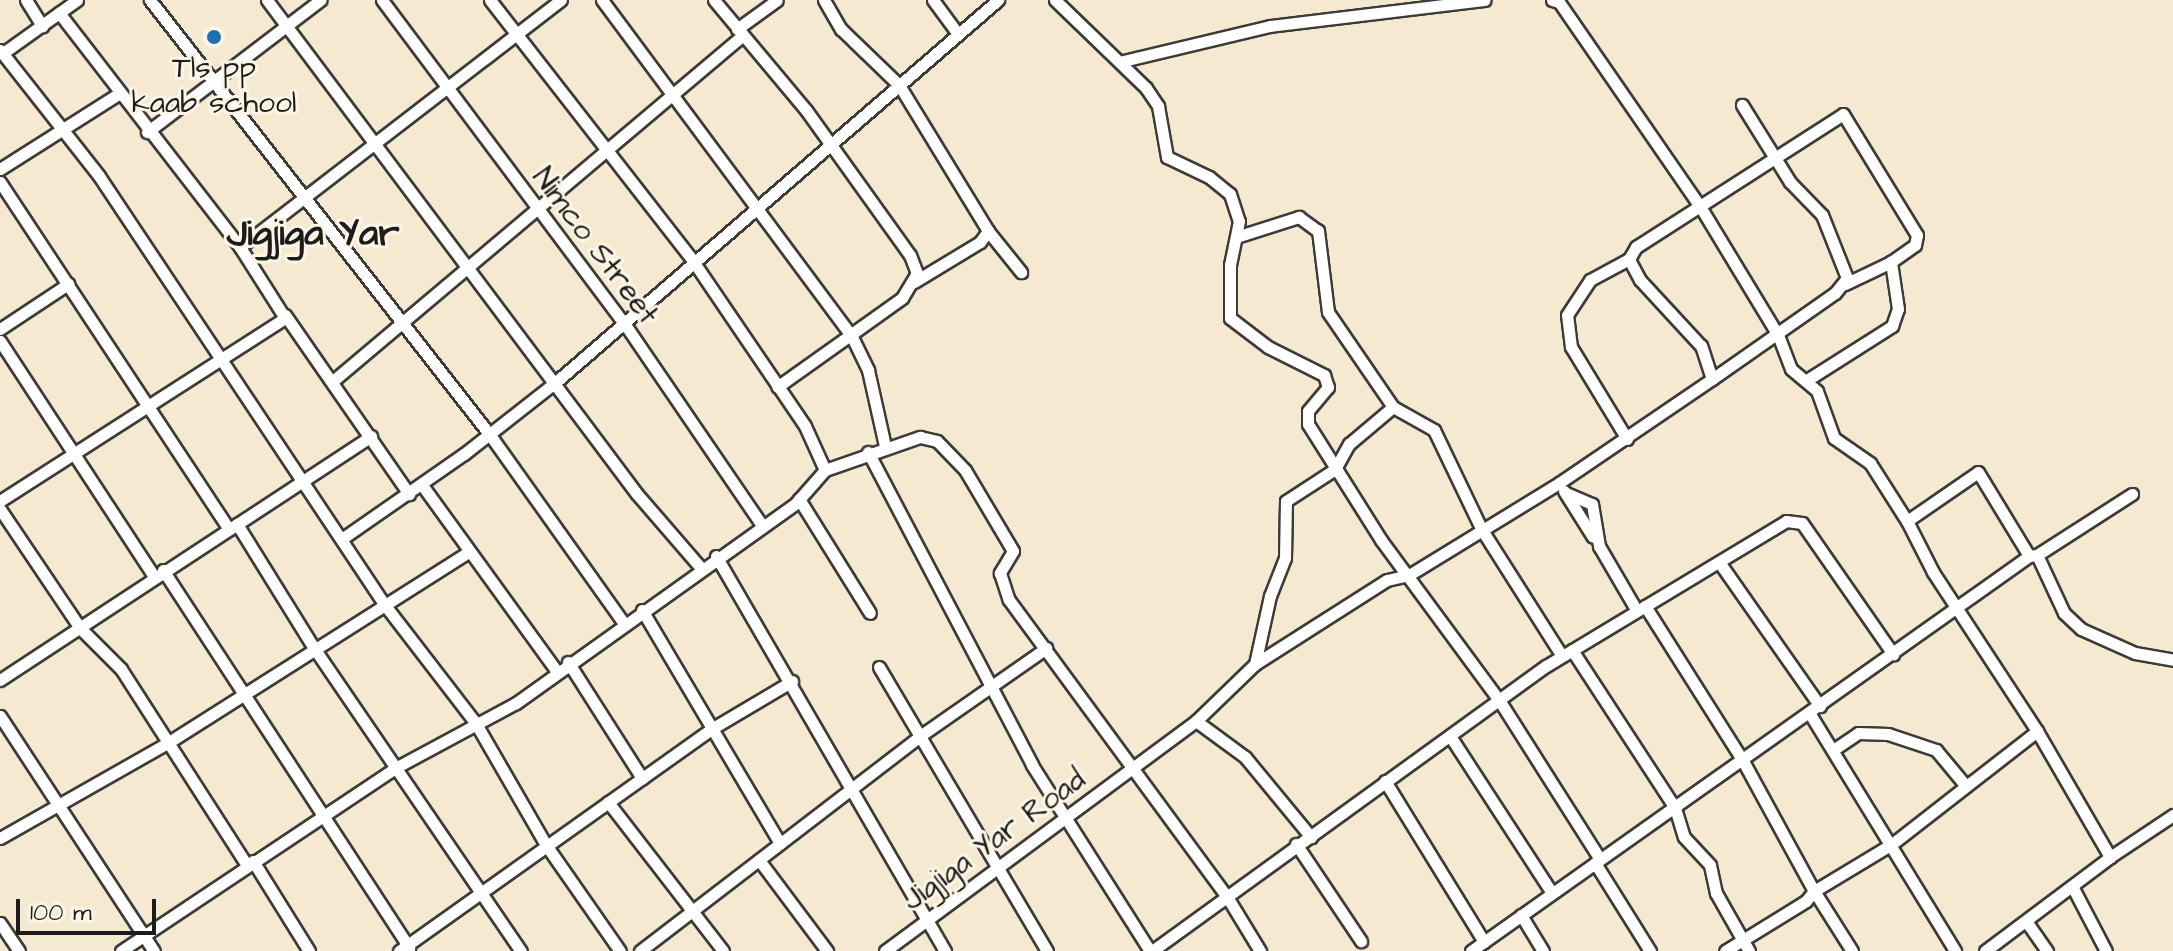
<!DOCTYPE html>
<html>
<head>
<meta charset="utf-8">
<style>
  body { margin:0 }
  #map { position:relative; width:2173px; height:951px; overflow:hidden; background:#f5ead1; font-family:"Architects Daughter",sans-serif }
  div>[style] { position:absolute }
  .roads { filter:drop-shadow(2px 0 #3d3b37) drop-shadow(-2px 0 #3d3b37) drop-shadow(0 2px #3d3b37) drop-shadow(0 -2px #3d3b37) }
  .minor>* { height:11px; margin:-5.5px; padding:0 5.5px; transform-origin:5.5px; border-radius:5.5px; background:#fff }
  .dots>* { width:22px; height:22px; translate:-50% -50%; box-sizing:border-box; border:4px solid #fcf5e5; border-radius:50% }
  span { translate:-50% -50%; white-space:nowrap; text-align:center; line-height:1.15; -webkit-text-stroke:6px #fcf5e5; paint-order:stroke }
  .poi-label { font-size:30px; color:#1c1c1c }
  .street-label { font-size:30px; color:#1c1c1c }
  .district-label { font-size:38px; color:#1c1c1c; font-weight:700 }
  .scale { position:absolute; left:16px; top:899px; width:140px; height:36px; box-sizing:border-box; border:4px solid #1c1c1c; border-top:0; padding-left:10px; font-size:24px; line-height:28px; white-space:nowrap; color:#1c1c1c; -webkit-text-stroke:6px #fcf5e5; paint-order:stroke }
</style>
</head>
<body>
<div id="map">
  <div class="roads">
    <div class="minor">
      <div style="left:26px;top:0;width:31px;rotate:58deg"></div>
      <div style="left:150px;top:0;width:552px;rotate:51.99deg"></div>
      <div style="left:490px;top:435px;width:229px;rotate:54.6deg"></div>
      <div style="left:267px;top:0;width:617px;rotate:53.17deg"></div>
      <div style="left:637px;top:494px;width:96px;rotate:49.2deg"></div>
      <div style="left:382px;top:0;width:404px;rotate:53.2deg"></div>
      <div style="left:624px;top:323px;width:245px;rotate:55.7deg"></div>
      <div style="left:490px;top:0;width:331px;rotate:52.1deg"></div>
      <div style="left:693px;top:261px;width:199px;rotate:55.8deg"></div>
      <div style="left:805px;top:426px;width:48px;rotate:65.6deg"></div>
      <div style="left:602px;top:0;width:420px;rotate:53.4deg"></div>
      <div style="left:852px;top:337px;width:37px;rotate:64deg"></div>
      <div style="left:868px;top:370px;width:78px;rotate:77.4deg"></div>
      <div style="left:714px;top:0;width:143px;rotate:50.1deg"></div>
      <div style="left:806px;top:110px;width:178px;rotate:54.4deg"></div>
      <div style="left:910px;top:255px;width:19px;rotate:69deg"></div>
      <div style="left:917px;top:273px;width:29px;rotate:121deg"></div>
      <div style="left:902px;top:298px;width:153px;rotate:144.5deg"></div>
      <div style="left:824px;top:0;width:34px;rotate:60deg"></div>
      <div style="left:841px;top:29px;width:81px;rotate:44deg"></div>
      <div style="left:899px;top:85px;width:171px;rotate:58.6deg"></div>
      <div style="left:988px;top:231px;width:53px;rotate:51.2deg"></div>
      <div style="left:933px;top:0;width:42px;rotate:53.7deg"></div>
      <div style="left:1055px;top:0;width:127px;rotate:44deg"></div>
      <div style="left:1146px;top:88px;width:22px;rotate:56deg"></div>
      <div style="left:1158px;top:106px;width:52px;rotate:80deg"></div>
      <div style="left:1167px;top:157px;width:47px;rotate:25.5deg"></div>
      <div style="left:1209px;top:177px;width:27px;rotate:39deg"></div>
      <div style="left:1230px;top:194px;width:28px;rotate:72deg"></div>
      <div style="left:1239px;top:221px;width:45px;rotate:101.6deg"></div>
      <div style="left:1230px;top:265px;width:53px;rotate:90deg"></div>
      <div style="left:1230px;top:318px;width:48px;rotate:37.3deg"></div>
      <div style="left:1268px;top:347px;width:63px;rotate:26.6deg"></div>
      <div style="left:1324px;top:375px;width:13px;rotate:72deg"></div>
      <div style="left:1328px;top:387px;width:31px;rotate:130deg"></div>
      <div style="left:1308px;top:411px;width:13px;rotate:90deg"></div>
      <div style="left:1308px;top:424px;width:137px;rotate:57.8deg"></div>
      <div style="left:1381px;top:540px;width:199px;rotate:53.6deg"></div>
      <div style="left:1499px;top:700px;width:188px;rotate:57.6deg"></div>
      <div style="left:1552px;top:0;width:7px;rotate:16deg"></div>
      <div style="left:1559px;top:2px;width:250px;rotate:55.4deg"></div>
      <div style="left:1701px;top:208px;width:149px;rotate:58.8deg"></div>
      <div style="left:1778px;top:335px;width:36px;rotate:69deg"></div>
      <div style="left:1791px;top:369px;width:34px;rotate:40deg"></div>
      <div style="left:1817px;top:391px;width:50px;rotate:70.1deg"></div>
      <div style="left:1834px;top:438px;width:44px;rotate:34.8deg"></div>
      <div style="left:1870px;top:463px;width:69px;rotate:57.5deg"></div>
      <div style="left:1907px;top:521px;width:86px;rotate:-34.6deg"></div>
      <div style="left:1978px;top:472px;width:98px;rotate:58.7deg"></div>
      <div style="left:737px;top:29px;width:49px;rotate:-35.9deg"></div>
      <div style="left:0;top:50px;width:160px;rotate:51.8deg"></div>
      <div style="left:99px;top:176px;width:514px;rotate:56.34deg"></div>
      <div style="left:384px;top:604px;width:149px;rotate:52.4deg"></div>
      <div style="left:475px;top:722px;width:142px;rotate:60deg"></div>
      <div style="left:546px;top:845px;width:129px;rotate:55.1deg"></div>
      <div style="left:3px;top:53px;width:91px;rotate:-35.6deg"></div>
      <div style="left:1123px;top:61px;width:151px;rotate:-13.4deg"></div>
      <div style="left:1270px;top:26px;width:216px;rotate:-6.9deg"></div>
      <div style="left:147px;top:132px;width:218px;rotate:-37.3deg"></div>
      <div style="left:0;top:169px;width:140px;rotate:-32.4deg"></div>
      <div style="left:0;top:182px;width:416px;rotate:56.6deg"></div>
      <div style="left:240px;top:247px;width:405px;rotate:-37.6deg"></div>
      <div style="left:914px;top:282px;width:77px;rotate:-31.2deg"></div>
      <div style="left:980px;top:242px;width:14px;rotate:-54deg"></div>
      <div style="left:285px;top:315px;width:218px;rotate:55.3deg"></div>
      <div style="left:0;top:329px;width:82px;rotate:-33.5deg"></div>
      <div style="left:0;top:341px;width:281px;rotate:56.8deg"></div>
      <div style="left:1712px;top:379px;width:150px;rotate:-35deg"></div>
      <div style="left:1835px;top:293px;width:19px;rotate:-51deg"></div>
      <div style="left:1847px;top:278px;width:68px;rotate:-111.6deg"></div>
      <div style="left:1822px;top:215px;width:46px;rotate:-134.1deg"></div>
      <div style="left:1790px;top:182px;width:91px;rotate:-121.9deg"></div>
      <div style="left:334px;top:380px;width:534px;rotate:-40.14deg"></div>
      <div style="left:1807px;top:380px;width:101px;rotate:-32.4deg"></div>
      <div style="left:1892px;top:326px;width:18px;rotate:-71deg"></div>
      <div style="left:1898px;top:309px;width:48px;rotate:-98.5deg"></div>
      <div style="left:1393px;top:407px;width:47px;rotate:29.3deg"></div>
      <div style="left:1434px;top:430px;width:111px;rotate:64.4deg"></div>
      <div style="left:1482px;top:530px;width:149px;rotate:57.6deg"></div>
      <div style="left:1627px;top:439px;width:108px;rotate:-121.3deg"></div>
      <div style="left:1571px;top:347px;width:32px;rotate:-97deg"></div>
      <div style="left:1567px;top:315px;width:42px;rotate:-56.7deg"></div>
      <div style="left:1590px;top:280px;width:44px;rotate:-28.3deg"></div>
      <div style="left:868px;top:452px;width:353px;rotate:62.3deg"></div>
      <div style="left:1032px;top:765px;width:220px;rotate:57.6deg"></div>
      <div style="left:422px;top:485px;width:228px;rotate:54.1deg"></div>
      <div style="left:1564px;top:491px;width:54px;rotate:57.8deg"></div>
      <div style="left:1566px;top:493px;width:28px;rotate:23deg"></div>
      <div style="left:1592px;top:504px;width:43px;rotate:80.5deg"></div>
      <div style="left:1599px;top:546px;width:75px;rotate:59.7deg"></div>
      <div style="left:799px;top:499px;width:134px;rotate:58.1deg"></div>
      <div style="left:0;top:501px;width:339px;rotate:-32.7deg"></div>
      <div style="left:285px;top:318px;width:84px;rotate:-122.4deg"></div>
      <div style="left:240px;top:247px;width:296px;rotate:-127.7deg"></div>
      <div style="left:0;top:509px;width:143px;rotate:56.1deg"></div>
      <div style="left:80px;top:628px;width:58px;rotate:45deg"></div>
      <div style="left:121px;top:669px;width:233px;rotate:57.3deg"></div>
      <div style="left:1907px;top:521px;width:57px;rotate:63deg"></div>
      <div style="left:1933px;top:572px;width:190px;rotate:56.8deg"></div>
      <div style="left:2037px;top:731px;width:146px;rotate:59.9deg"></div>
      <div style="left:2110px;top:857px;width:76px;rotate:-33.7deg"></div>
      <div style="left:237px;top:524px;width:146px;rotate:58.2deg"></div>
      <div style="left:314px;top:648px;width:367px;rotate:55.7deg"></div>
      <div style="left:343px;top:538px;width:147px;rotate:-34.8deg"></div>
      <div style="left:464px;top:454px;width:118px;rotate:-38.1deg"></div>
      <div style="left:557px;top:381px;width:583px;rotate:-40.83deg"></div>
      <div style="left:2037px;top:555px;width:113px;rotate:-32.7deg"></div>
      <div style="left:716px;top:556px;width:457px;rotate:59.9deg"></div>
      <div style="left:1719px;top:562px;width:176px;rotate:55deg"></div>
      <div style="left:163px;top:570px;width:451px;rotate:56.9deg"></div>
      <div style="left:1645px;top:606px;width:183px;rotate:57.7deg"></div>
      <div style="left:1743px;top:761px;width:148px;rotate:61.4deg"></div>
      <div style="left:1814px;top:891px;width:13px;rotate:129deg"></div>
      <div style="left:1806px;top:901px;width:95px;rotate:148.3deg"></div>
      <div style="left:642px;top:610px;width:271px;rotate:59.4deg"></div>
      <div style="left:1572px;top:650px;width:189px;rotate:56.9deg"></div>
      <div style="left:1675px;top:808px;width:30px;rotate:73deg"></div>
      <div style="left:1684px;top:837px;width:38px;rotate:47deg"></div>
      <div style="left:1710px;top:865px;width:29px;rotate:78deg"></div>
      <div style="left:1716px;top:893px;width:67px;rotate:60.4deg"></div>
      <div style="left:568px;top:662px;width:138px;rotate:57.5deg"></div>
      <div style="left:1255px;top:664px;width:156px;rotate:-32.5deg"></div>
      <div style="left:1387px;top:580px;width:23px;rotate:-13deg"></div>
      <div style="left:1409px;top:575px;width:176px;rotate:-31.5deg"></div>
      <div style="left:1559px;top:483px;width:185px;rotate:-34.2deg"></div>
      <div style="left:1712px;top:379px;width:35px;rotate:-108deg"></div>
      <div style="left:1701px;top:346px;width:90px;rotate:-132.7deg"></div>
      <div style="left:1640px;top:280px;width:24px;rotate:-118deg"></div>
      <div style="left:1629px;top:259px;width:14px;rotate:-60deg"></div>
      <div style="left:1636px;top:247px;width:246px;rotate:-32.7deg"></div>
      <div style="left:1843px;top:114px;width:142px;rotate:58.6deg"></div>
      <div style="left:1917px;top:235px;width:10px;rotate:101deg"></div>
      <div style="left:1915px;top:245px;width:29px;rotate:145deg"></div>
      <div style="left:1891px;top:262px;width:51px;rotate:154.4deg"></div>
      <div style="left:879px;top:667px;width:330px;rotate:59.4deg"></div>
      <div style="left:0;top:680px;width:444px;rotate:-33.3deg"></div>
      <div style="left:1810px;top:714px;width:278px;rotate:58.5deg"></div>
      <div style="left:0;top:716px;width:281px;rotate:56.8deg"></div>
      <div style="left:1196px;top:721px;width:61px;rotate:36.3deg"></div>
      <div style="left:1245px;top:757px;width:104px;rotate:50.5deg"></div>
      <div style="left:1450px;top:736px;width:187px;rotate:57deg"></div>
      <div style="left:1833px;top:750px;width:30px;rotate:-34deg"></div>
      <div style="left:1858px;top:733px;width:30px;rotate:2deg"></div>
      <div style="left:1888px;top:734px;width:51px;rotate:18.4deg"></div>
      <div style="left:1936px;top:750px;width:47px;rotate:50.2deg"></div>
      <div style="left:1385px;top:781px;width:189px;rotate:58.4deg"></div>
      <div style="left:608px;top:802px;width:188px;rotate:52.3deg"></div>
      <div style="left:0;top:838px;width:194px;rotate:-29.6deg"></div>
      <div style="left:169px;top:742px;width:354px;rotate:-32.4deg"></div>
      <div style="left:1296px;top:844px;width:117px;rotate:56.2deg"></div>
      <div style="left:759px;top:860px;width:114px;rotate:53.2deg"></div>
      <div style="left:253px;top:861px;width:106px;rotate:58.1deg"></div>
      <div style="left:1595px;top:863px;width:104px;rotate:58deg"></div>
      <div style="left:2072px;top:886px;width:73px;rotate:62.4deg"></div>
      <div style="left:1521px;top:915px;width:42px;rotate:58.6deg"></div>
      <div style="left:2026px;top:921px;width:37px;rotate:55deg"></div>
      <div style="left:0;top:923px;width:34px;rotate:56deg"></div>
      <div style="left:121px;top:951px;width:332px;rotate:-33.7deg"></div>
      <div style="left:397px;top:767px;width:135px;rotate:-28.3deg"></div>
      <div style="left:516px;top:703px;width:344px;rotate:-35.5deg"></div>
      <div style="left:796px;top:503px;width:44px;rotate:-48.7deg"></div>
      <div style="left:825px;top:470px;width:101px;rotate:-19.2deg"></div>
      <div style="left:920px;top:437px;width:17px;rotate:13deg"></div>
      <div style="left:937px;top:441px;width:40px;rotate:46deg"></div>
      <div style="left:965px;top:470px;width:94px;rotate:59.3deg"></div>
      <div style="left:1013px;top:551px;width:26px;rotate:121deg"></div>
      <div style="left:1000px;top:573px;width:28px;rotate:72deg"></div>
      <div style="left:1009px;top:600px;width:366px;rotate:53.7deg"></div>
      <div style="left:1226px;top:895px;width:66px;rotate:58.7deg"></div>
      <div style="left:399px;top:951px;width:385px;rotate:-35.4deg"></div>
      <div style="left:713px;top:728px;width:92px;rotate:-30.7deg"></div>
      <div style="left:640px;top:951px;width:353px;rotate:-37.5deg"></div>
      <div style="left:920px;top:736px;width:154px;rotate:-34.9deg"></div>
      <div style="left:885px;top:951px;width:387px;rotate:-36.5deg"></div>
      <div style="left:1196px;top:721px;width:82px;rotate:-44deg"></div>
      <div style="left:1255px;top:664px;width:70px;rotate:-77.6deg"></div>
      <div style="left:1270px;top:596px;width:41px;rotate:-68.5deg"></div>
      <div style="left:1285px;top:558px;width:57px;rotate:-89deg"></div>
      <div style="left:1286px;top:501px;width:59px;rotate:-33.1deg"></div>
      <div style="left:1335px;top:469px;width:29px;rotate:-61deg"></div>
      <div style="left:1349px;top:444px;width:57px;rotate:-40.1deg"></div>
      <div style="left:1393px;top:407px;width:115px;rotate:-124.4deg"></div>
      <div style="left:1328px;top:312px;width:82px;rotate:-97deg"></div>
      <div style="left:1318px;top:231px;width:24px;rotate:-144deg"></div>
      <div style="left:1299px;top:217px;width:63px;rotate:162.4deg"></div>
      <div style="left:1152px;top:951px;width:486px;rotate:-35.9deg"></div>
      <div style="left:1546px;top:666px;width:280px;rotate:-31.1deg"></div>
      <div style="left:1786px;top:521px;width:16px;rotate:7deg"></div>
      <div style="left:1802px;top:523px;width:160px;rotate:55.2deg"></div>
      <div style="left:1471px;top:951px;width:684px;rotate:-35.29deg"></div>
      <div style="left:2029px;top:556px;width:8px;rotate:-7deg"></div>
      <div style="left:2037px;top:555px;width:64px;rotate:65deg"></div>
      <div style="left:2064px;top:613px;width:23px;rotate:43deg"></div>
      <div style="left:2081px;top:629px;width:59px;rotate:24deg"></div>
      <div style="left:2135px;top:653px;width:39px;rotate:10deg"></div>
      <div style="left:1852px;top:951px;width:71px;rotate:-122.3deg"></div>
      <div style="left:1814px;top:891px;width:91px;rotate:-31.1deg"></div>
      <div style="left:1892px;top:844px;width:184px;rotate:-37.9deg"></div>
      <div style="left:1985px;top:951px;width:156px;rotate:-36.9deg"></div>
    </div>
  </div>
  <div class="dots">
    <div style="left:214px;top:37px;background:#1f6fb2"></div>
  </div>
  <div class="poi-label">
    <span style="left:214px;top:85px">Tls pp<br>kaab school</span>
  </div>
  <div class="street-label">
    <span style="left:595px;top:246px;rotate:53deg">Nimco Street</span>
    <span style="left:994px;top:840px;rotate:-36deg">Jigjiga Yar Road</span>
  </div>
  <div class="district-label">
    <span style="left:313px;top:235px">Jigjiga Yar</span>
  </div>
  <div class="scale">100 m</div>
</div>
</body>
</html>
